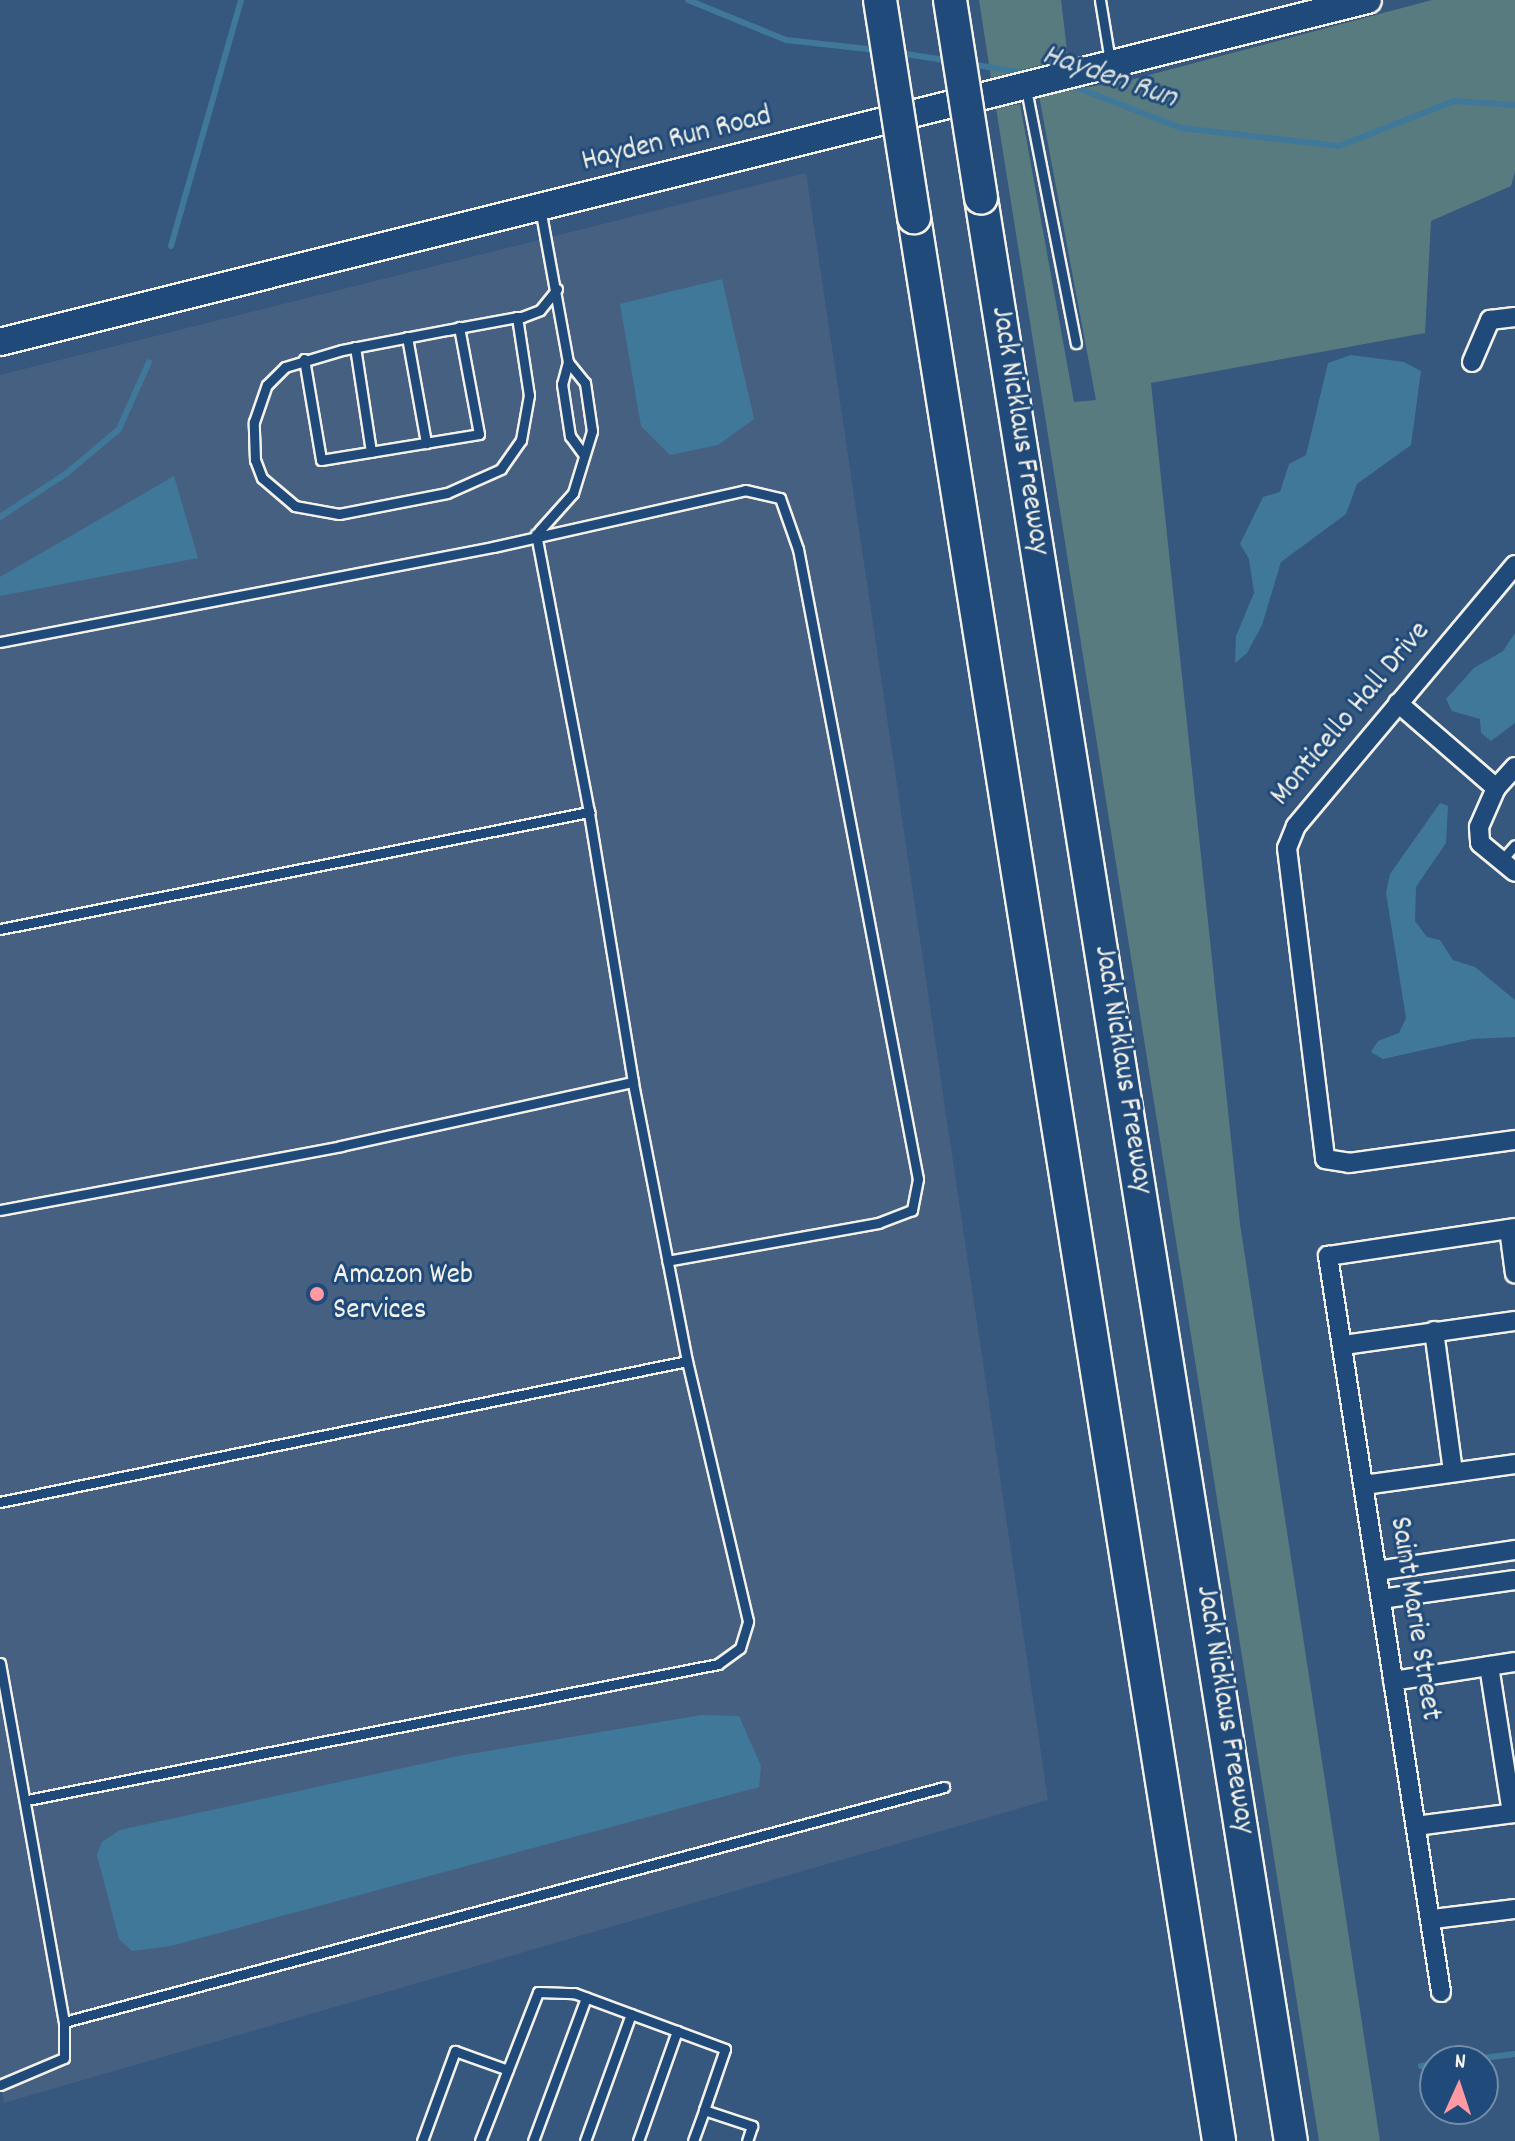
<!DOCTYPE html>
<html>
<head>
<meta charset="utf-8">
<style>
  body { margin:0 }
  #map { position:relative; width:1515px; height:2141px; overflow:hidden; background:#36577e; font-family:Dekko,sans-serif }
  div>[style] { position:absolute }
  .built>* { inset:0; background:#466081 }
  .green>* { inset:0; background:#587b80 }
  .water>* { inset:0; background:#40789a }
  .stream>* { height:6px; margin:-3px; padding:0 3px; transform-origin:3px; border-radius:3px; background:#40789a }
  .roads { filter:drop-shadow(2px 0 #f4f1e8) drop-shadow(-2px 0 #f4f1e8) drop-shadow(0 2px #f4f1e8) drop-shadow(0 -2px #f4f1e8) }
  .service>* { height:9px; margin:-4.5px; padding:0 4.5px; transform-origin:4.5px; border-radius:4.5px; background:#1f4a7a }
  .minor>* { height:18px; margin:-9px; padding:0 9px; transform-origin:9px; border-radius:9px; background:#1f4a7a }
  .secondary>* { height:26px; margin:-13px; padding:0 13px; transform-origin:13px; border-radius:13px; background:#1f4a7a }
  .motorway>* { height:32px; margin:-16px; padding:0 16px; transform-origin:16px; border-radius:16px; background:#1f4a7a }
  .bridges { filter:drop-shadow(2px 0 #f4f1e8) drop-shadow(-2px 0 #f4f1e8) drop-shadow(0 2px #f4f1e8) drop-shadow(0 -2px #f4f1e8) }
  .motorway-bridge>* { height:32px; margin:-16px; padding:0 16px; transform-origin:16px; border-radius:16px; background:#1f4a7a }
  .dots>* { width:22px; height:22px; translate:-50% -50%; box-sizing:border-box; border:4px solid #1f4a7a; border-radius:50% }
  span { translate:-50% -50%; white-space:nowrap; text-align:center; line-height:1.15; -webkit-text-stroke:6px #1f4a7a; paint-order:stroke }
  .street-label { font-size:30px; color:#f4f1e8 }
  .poi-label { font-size:30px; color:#f4f1e8 }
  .left { translate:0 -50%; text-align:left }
  .water-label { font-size:32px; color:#d9dfdc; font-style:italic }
  .north { position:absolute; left:1419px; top:2045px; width:80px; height:80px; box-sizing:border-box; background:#1f4a7a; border:2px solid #748da6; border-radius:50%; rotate:3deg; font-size:22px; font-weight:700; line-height:32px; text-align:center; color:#f4f1e8 }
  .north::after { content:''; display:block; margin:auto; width:28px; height:36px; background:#ff9aa2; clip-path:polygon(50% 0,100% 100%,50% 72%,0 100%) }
</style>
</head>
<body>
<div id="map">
  <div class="built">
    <div style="clip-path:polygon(806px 173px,1048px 1800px,4px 2103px,0 2081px,0 375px)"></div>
  </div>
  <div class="green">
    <div style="clip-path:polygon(979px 0,1061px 0,1068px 58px,991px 78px)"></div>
    <div style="clip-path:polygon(1432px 0,1515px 0,1515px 172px,1511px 186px,1431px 221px,1425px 333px,1151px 383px,1240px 1224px,1380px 2141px,1319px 2141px,996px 108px,1020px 104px,1074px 402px,1096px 400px,1039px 96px,1134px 79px)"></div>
  </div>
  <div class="water">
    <div style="clip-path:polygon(722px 279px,754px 419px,718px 445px,670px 455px,641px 426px,620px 304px)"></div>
    <div style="clip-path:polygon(1351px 355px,1404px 362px,1421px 371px,1411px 445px,1357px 484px,1346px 514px,1281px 562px,1262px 625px,1247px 653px,1235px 663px,1236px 636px,1254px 593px,1249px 559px,1240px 544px,1263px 497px,1280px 492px,1289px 464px,1306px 455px,1328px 363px)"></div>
    <div style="clip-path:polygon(174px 476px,198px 558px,0 596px,0 577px)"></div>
    <div style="clip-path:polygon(1515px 633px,1515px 723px,1491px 741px,1481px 733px,1480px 719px,1452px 711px,1446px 699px,1474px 668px,1503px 651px)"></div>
    <div style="clip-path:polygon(1440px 803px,1448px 806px,1446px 843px,1416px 887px,1415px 921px,1427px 937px,1440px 940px,1453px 960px,1475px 967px,1515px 1000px,1515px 1037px,1473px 1039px,1383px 1059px,1371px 1052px,1378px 1041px,1399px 1033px,1406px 1018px,1386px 893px,1390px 874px)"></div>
    <div style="clip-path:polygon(702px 1715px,739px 1716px,761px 1766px,759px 1787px,171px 1946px,132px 1951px,119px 1939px,97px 1855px,102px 1842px,120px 1830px,458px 1756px)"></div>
  </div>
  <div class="stream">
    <div style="left:688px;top:0;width:106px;rotate:22.2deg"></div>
    <div style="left:786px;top:40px;width:91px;rotate:6.3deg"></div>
    <div style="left:899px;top:53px;width:53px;rotate:8.7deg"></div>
    <div style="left:970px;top:64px;width:61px;rotate:9.5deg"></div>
    <div style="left:1068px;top:84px;width:121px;rotate:21.3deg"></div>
    <div style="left:1181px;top:128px;width:159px;rotate:6.5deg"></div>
    <div style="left:1339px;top:146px;width:123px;rotate:-21.4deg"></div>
    <div style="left:1454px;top:101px;width:61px;rotate:3.8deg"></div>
    <div style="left:171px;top:246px;width:256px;rotate:-74.1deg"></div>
    <div style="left:0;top:517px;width:80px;rotate:-33.3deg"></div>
    <div style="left:67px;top:473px;width:68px;rotate:-40.2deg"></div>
    <div style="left:119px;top:429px;width:73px;rotate:-65.9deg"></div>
    <div style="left:1458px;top:2061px;width:57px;rotate:-7deg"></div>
    <div style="left:1421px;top:2066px;width:14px;rotate:-8deg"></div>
  </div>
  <div class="roads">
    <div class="service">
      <div style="left:1100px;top:0;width:62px;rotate:80.7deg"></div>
      <div style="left:1026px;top:89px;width:259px;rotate:78.9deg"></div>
      <div style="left:540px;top:208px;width:157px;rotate:79.7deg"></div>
      <div style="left:568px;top:362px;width:23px;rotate:105deg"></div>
      <div style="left:562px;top:384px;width:53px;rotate:81.3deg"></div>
      <div style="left:570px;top:436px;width:24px;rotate:54deg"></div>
      <div style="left:517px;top:317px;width:79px;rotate:81.3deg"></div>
      <div style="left:529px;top:395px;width:46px;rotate:100.1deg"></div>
      <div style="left:521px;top:440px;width:35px;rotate:125deg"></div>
      <div style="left:501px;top:469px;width:59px;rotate:156deg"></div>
      <div style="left:447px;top:493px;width:110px;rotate:169deg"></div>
      <div style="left:339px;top:514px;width:45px;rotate:-169.7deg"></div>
      <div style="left:295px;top:506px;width:43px;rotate:-139.7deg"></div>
      <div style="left:262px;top:478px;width:19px;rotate:-111deg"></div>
      <div style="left:255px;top:460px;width:38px;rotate:-92deg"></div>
      <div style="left:254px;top:422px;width:39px;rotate:-71deg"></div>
      <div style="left:267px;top:385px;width:25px;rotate:-45deg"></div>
      <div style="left:285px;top:367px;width:59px;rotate:-16.6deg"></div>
      <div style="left:342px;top:350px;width:107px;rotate:-10.8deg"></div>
      <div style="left:447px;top:330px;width:71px;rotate:-10.5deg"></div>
      <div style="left:517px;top:317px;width:5px"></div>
      <div style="left:522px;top:317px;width:19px;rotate:-21deg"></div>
      <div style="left:540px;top:310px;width:27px;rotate:-51deg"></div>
      <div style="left:407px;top:337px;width:108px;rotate:79.8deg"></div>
      <div style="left:355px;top:347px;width:106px;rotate:81.3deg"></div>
      <div style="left:304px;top:359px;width:102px;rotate:80.4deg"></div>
      <div style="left:321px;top:460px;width:160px;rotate:-9.3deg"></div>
      <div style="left:479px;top:434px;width:109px;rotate:-100.6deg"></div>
      <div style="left:539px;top:531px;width:51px;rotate:-48.2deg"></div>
      <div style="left:573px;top:493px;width:65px;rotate:-73deg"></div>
      <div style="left:592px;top:431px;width:49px;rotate:-98.3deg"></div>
      <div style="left:585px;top:383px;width:27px;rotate:-129deg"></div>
      <div style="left:0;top:642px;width:502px;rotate:-10.91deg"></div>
      <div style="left:493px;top:547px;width:258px;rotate:-12.7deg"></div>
      <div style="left:745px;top:490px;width:36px;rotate:13deg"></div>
      <div style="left:780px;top:498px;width:54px;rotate:70.6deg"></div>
      <div style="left:798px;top:549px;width:641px;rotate:79.22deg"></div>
      <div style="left:918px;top:1179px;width:32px;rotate:101deg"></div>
      <div style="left:912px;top:1210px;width:36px;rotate:159deg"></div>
      <div style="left:878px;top:1223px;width:214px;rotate:169.8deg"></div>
      <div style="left:1501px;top:861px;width:21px;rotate:-49deg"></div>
      <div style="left:0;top:929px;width:601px;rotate:-11.24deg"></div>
      <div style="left:589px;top:812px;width:283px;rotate:-100.8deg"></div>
      <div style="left:0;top:1210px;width:347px;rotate:-10.6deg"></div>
      <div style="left:341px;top:1146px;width:299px;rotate:-12.4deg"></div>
      <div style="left:633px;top:1082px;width:274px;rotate:-99.3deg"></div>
      <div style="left:0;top:1502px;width:701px;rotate:-11.6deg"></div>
      <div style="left:687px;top:1361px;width:284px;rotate:-101deg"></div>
      <div style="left:0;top:1663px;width:365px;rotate:79.9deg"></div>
      <div style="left:27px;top:1800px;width:704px;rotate:-11.13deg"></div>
      <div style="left:718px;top:1664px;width:27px;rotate:-36deg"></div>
      <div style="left:740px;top:1648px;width:28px;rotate:-73deg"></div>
      <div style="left:748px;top:1621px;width:267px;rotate:-103.2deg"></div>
      <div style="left:0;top:2085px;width:69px;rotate:-22.9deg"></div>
      <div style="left:64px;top:2058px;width:36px;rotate:-90deg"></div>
      <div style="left:64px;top:2022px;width:911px;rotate:-14.95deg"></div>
      <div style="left:422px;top:2141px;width:96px;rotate:-69.9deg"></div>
      <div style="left:455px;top:2051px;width:56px;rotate:19.7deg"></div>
      <div style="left:480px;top:2141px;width:160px;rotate:-68.7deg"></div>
      <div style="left:538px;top:1992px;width:36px;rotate:2deg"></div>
      <div style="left:574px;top:1993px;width:161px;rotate:20.3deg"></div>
      <div style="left:725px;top:2049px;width:65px;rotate:109deg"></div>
      <div style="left:704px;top:2110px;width:51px;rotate:18.4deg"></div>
      <div style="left:752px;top:2126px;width:16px;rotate:108deg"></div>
      <div style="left:533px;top:2141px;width:153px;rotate:-69.7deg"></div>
      <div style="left:585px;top:2141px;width:135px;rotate:-70.1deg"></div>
      <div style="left:638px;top:2141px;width:117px;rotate:-70.5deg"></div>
      <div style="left:693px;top:2141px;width:33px;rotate:-70deg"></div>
    </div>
    <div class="minor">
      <div style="left:1472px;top:362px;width:46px;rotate:-66.8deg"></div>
      <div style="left:1490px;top:320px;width:25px;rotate:-7deg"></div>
      <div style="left:1515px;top:565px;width:341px;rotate:130deg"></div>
      <div style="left:1296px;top:826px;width:24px;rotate:112deg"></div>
      <div style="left:1287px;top:848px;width:313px;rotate:83deg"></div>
      <div style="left:1325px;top:1159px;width:24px;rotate:9deg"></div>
      <div style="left:1349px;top:1163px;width:168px;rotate:-7.9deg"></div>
      <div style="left:1398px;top:703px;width:130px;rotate:40.9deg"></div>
      <div style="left:1515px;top:767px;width:28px;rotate:132deg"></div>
      <div style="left:1496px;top:788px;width:43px;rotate:113.6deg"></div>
      <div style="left:1479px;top:827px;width:16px;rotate:86deg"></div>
      <div style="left:1480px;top:843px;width:45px;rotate:39.6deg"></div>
      <div style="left:1509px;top:1229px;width:45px;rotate:82.4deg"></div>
      <div style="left:1434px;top:1331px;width:142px;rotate:82.3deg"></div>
      <div style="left:1344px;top:1345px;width:173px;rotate:-8deg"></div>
      <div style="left:1364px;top:1485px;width:152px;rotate:-7.9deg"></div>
      <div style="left:1377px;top:1571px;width:140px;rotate:-8.7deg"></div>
      <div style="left:1381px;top:1599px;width:135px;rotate:-8.1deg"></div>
      <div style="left:1489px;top:1666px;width:149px;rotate:81.1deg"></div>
      <div style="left:1393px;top:1681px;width:123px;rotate:-8.9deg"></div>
      <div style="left:1416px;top:1826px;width:100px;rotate:-7.5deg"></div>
      <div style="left:1433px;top:1919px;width:83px;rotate:-7deg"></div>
      <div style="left:1441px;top:1992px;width:745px;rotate:-98.73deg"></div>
      <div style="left:1328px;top:1256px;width:189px;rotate:-8.5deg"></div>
    </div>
    <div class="secondary">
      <div style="left:0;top:342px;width:1410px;rotate:-14.04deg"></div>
    </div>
    <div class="motorway">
      <div style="left:981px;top:198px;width:1968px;rotate:80.94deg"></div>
      <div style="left:914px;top:217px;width:1948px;rotate:80.99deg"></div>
    </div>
  </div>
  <div class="bridges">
    <div class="motorway-bridge">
      <div style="left:880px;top:0;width:220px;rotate:81.1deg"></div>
      <div style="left:950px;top:0;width:200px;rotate:81.1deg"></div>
    </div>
  </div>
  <div class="dots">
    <div style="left:317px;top:1294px;background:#ff9aa2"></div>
  </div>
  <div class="street-label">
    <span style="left:677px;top:141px;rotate:-14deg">Hayden Run Road</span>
    <span style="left:1018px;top:431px;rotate:81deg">Jack Nicklaus Freeway</span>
    <span style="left:1352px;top:715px;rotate:-50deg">Monticello Hall Drive</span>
    <span style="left:1121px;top:1070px;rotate:81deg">Jack Nicklaus Freeway</span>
    <span style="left:1413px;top:1619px;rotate:81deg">Saint Marie Street</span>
    <span style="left:1223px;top:1710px;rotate:81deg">Jack Nicklaus Freeway</span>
  </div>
  <div class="poi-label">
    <span class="left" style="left:333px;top:1294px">Amazon Web<br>Services</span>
  </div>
  <div class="water-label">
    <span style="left:1109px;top:78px;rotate:19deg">Hayden Run</span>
  </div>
  <div class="north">N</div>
</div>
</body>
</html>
